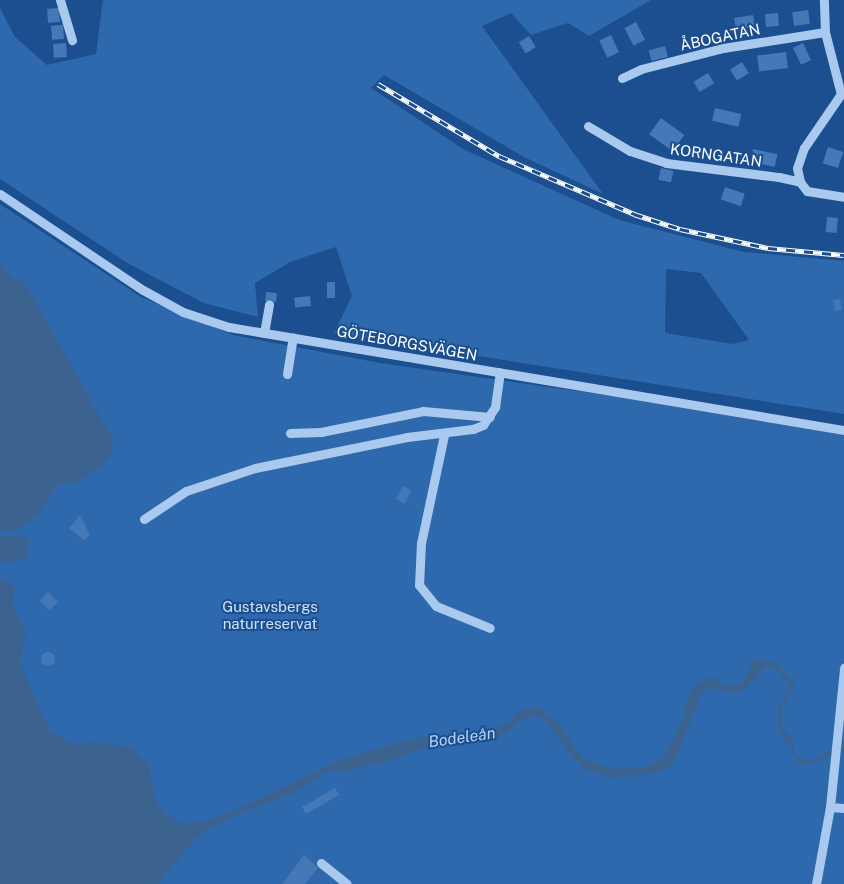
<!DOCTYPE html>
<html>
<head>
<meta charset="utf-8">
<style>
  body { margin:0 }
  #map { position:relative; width:844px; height:884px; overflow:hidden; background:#1b4f8f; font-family:"Public Sans",sans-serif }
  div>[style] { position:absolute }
  .green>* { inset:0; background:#2e69ad }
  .water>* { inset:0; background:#3c6290 }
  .building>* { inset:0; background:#4478b7; transform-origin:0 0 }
  .round { border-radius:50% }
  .minor>* { height:9px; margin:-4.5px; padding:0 4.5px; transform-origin:4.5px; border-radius:4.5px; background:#a9c9ee }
  .rail>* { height:5px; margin-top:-2.5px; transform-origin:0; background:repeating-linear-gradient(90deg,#1b4f8f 0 9px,#fff 0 18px); box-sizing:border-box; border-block:1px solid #fff }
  span { translate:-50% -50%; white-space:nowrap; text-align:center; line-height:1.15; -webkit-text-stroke:4px #1b4f8f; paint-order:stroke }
  .street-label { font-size:15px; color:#fff }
  .park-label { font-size:15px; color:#cfe3fa }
  .water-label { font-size:16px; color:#b5d3f5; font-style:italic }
</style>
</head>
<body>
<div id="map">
  <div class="green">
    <div style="clip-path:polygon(evenodd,103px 0,651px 0,589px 36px,568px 23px,531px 35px,511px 13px,482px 26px,603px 194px,524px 157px,384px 75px,371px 88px,463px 149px,619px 220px,744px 252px,844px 261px,844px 414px,334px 333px,352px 296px,336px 247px,292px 261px,255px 283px,258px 317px,204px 303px,129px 264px,0 179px,0 8px,15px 37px,47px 65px,96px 54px,103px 0,666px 269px,701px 273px,749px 340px,733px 344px,665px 333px,666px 269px)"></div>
    <div style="clip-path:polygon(0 204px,141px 297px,233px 335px,380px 363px,844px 429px,844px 884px,0 884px)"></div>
  </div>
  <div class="water">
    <div style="clip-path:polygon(0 262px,12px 277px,23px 282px,34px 299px,113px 440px,110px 456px,93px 472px,79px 481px,57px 485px,40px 514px,13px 531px,0 532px)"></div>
    <div style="clip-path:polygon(0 536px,29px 537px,28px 557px,9px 563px,0 561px)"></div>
    <div style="clip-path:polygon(0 577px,15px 587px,13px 607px,26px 633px,20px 662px,49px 730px,73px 744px,94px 742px,132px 748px,149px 766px,155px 800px,166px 815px,182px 823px,203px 822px,239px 809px,336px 761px,415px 738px,495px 729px,510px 722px,517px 712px,536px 706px,561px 725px,574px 748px,585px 759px,612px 769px,642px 768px,663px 759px,683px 718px,689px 693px,700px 682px,713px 676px,726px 686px,738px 685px,744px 681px,753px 660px,758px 659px,775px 662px,795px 683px,782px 711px,782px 729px,793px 739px,794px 753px,809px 762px,844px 743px,844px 751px,805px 766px,795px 760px,790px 744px,778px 732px,777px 711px,789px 689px,788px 684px,779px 672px,767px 666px,744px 690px,735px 694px,715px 688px,703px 690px,675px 760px,669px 768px,656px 773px,612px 778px,582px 768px,543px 719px,534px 716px,524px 718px,499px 738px,487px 736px,466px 746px,430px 746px,389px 761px,339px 772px,330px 770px,296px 792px,225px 820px,196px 837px,158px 884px,0 884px)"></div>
  </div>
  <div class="building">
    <div style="left:59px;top:8px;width:14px;height:12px;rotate:86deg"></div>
    <div style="left:808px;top:10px;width:14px;height:16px;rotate:82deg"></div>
    <div style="left:778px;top:13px;width:13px;height:13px;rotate:86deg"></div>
    <div style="left:753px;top:15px;width:12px;height:19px;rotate:81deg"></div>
    <div style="left:636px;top:22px;width:20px;height:13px;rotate:63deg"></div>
    <div style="left:63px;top:25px;width:14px;height:12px;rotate:86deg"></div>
    <div style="left:611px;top:35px;width:19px;height:13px;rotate:65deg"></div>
    <div style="left:529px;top:36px;width:13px;height:12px;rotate:58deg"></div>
    <div style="left:66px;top:43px;width:14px;height:13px;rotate:86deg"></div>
    <div style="left:803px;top:43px;width:19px;height:11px;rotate:65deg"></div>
    <div style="left:665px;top:46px;width:11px;height:17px;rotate:75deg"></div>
    <div style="left:786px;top:52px;width:16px;height:29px;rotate:83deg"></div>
    <div style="left:742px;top:62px;width:13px;height:14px;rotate:58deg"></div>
    <div style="left:708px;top:73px;width:12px;height:17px;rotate:59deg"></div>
    <div style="left:715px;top:108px;width:27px;height:13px;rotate:13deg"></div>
    <div style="left:661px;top:118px;width:29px;height:20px;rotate:36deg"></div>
    <div style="left:828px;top:147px;width:16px;height:17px;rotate:18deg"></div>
    <div style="left:753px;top:149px;width:25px;height:13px;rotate:12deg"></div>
    <div style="left:661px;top:168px;width:13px;height:12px;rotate:13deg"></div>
    <div style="left:725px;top:187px;width:21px;height:13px;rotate:19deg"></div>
    <div style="left:827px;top:217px;width:11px;height:15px;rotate:5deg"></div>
    <div style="left:327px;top:282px;width:8px;height:16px"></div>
    <div style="left:266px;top:292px;width:11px;height:9px;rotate:5deg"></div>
    <div style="left:310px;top:296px;width:10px;height:16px;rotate:84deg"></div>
    <div style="left:840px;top:299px;width:11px;height:7px;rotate:80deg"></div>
    <div style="left:403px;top:486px;width:10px;height:15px;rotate:29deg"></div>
    <div style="clip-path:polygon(80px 515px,90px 535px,84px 540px,69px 528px)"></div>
    <div style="left:48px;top:592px;width:14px;height:12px;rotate:45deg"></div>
    <div class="round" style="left:41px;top:652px;width:14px;height:14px"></div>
    <div style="left:335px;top:788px;width:8px;height:38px;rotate:60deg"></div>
    <div style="clip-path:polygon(304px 855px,318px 868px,305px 884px,282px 884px)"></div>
  </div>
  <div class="minor">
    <div style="left:60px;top:0;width:42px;rotate:73.3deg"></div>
    <div style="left:622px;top:78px;width:21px;rotate:-25deg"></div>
    <div style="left:641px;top:69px;width:85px;rotate:-14.4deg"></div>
    <div style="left:723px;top:48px;width:103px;rotate:-8.9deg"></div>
    <div style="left:588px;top:126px;width:49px;rotate:30.8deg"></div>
    <div style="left:630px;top:151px;width:38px;rotate:18deg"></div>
    <div style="left:666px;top:163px;width:114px;rotate:7.1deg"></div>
    <div style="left:779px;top:177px;width:22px;rotate:13deg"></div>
    <div style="left:800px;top:182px;width:11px;rotate:52deg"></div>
    <div style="left:807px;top:191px;width:37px;rotate:9deg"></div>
    <div style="left:800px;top:182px;width:14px;rotate:-102deg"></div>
    <div style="left:797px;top:168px;width:21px;rotate:-71deg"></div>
    <div style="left:804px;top:148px;width:65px;rotate:-55.6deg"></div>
    <div style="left:841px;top:94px;width:64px;rotate:-104.5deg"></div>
    <div style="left:825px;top:32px;width:32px;rotate:-92deg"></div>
    <div style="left:0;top:194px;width:172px;rotate:33.9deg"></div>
    <div style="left:143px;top:290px;width:46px;rotate:28.8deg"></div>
    <div style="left:183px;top:312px;width:48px;rotate:18.1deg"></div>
    <div style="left:229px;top:327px;width:624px;rotate:9.51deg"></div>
    <div style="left:264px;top:333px;width:29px;rotate:-80deg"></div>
    <div style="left:287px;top:374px;width:37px;rotate:-81deg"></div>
    <div style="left:290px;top:433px;width:31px;rotate:-2deg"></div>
    <div style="left:321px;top:432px;width:104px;rotate:-11.6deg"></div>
    <div style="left:423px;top:411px;width:67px;rotate:5.1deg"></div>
    <div style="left:444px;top:435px;width:110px;rotate:102deg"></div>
    <div style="left:421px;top:543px;width:42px;rotate:92.7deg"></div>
    <div style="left:419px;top:585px;width:27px;rotate:51deg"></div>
    <div style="left:436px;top:606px;width:58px;rotate:22.2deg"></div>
    <div style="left:144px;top:519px;width:50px;rotate:-33.7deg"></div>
    <div style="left:186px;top:491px;width:73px;rotate:-18.4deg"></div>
    <div style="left:255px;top:468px;width:155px;rotate:-11.5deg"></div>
    <div style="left:407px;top:437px;width:66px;rotate:-6.9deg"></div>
    <div style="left:473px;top:429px;width:11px;rotate:-22deg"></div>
    <div style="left:483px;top:425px;width:22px;rotate:-56deg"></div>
    <div style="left:495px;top:407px;width:35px;rotate:-82deg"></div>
    <div style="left:830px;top:807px;width:14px;rotate:4deg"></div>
    <div style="left:321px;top:863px;width:33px;rotate:39deg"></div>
    <div style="left:816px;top:884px;width:78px;rotate:-79.7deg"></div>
    <div style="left:830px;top:807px;width:140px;rotate:-84.2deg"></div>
  </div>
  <div class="rail">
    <div style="left:378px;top:84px;width:141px;rotate:30.8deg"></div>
    <div style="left:499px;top:156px;width:147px;rotate:23.2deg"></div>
    <div style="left:634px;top:214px;width:48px;rotate:18.1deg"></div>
    <div style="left:680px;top:229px;width:90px;rotate:12.2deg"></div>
    <div style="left:768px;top:248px;width:76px;rotate:5.3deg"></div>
  </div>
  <div class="street-label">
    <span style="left:720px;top:37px;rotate:-12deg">ÅBOGATAN</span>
    <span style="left:716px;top:155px;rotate:8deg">KORNGATAN</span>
    <span style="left:407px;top:343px;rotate:10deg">GÖTEBORGSVÄGEN</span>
  </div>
  <div class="park-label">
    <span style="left:270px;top:615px">Gustavsbergs<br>naturreservat</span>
  </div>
  <div class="water-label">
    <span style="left:462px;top:738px;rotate:-8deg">Bodeleån</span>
  </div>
</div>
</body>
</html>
